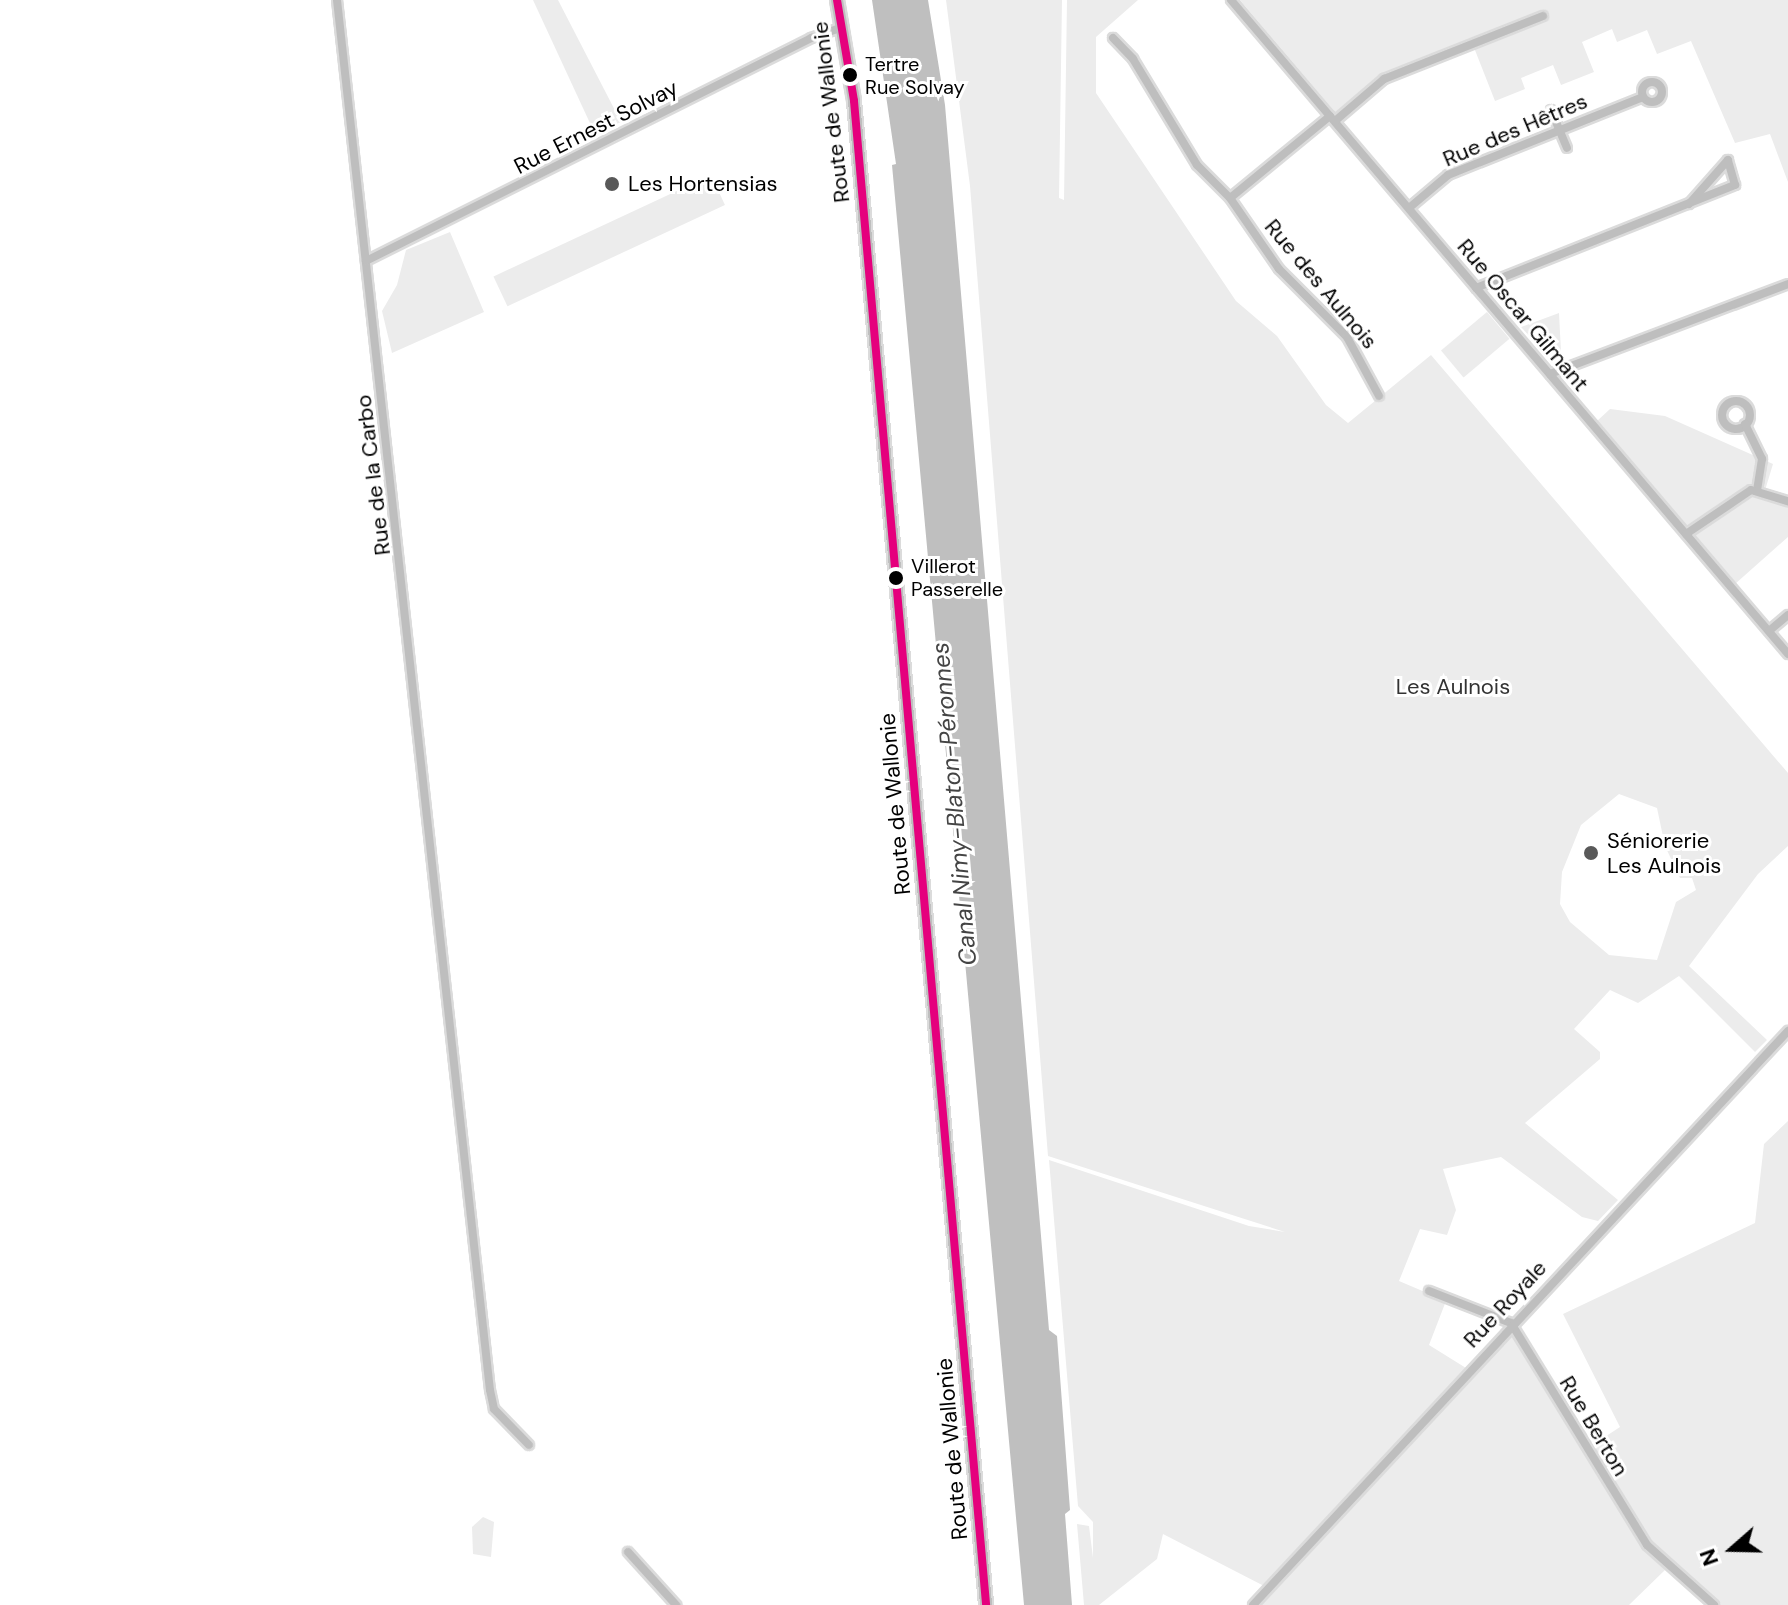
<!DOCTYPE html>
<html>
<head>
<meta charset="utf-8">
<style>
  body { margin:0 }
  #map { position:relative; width:1788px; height:1605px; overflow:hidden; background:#fff; font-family:"DM Sans",sans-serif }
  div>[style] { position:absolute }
  .green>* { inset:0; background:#ececec; transform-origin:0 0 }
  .water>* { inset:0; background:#bfbfbf }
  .roads { filter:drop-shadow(2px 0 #dbdbdb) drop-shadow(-2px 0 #dbdbdb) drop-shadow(0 2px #dbdbdb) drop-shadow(0 -2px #dbdbdb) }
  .street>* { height:8px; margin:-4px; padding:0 4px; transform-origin:4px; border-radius:4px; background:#bebebe }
  .street>.ring { margin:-4px; padding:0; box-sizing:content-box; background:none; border:8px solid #bebebe; border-radius:50% }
  .primary>* { height:12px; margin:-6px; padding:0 6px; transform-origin:6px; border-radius:6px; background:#bebebe }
  .bus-1>* { height:8px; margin:-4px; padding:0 4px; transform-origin:4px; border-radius:4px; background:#e5007d }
  .dots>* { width:22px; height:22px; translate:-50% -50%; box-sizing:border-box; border:4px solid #fff; border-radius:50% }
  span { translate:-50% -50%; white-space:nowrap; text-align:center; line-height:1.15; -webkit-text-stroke:6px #fff; paint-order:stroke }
  .bus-label { font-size:20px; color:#000 }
  .left { translate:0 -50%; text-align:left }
  .street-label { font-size:22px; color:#000 }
  .poi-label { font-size:22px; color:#000 }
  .park-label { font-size:22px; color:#333 }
  .water-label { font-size:24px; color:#444; font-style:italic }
  .north { position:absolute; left:1692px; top:1509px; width:80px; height:80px; -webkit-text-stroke:6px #fff; paint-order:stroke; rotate:250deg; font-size:22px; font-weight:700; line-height:32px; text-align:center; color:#000 }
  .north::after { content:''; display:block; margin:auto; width:28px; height:36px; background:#000; clip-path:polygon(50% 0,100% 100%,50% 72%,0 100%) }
</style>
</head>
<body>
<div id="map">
  <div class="green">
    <div style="clip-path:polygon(533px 0,558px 0,621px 122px,595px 134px)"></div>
    <div style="clip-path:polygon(evenodd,946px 0,1062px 0,1059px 198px,1064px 200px,1067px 0,1138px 0,1096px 37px,1096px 93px,1236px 301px,1277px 336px,1326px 405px,1348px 423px,1431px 355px,1788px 773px,1788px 846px,1758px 874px,1689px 966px,1767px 1040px,1755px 1052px,1679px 976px,1638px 1003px,1610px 990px,1574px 1029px,1600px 1052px,1600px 1059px,1525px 1123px,1618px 1200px,1598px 1221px,1582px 1217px,1501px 1157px,1443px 1169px,1456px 1210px,1447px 1235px,1420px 1229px,1399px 1281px,1446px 1301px,1429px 1345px,1466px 1368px,1266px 1587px,1163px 1534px,1157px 1559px,1099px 1605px,1084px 1605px,1077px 1524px,1089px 1526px,1093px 1558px,1093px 1522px,1078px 1506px,1049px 1160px,1249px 1226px,1285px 1232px,1048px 1156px,970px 186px,946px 0,1619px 794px,1657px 808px,1665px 846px,1680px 878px,1692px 878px,1696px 890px,1676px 902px,1657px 960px,1609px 955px,1570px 922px,1560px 904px,1562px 872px,1581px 825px,1619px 794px)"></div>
    <div style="clip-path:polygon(1240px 0,1788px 0,1788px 182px,1770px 134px,1735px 143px,1691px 41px,1657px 54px,1647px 30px,1617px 42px,1612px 29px,1582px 42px,1594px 72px,1561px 85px,1553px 65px,1521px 78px,1525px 89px,1495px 101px,1471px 40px,1377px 77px,1336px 113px)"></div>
    <div style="left:711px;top:175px;width:33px;height:240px;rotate:65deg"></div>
    <div style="clip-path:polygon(450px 232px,484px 312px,392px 353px,382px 311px,397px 285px,406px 250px)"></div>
    <div style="left:1487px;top:312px;width:35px;height:60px;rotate:50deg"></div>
    <div style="clip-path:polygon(1559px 313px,1561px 352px,1543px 351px,1521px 327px)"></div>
    <div style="clip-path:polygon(1610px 409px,1665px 416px,1773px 464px,1763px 497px,1788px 506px,1788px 537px,1735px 584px,1596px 422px)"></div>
    <div style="clip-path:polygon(1788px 1121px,1788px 1605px,1720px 1605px,1649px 1543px,1588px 1448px,1620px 1427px,1563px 1314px,1755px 1223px,1764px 1144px)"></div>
    <div style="clip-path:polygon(1510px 1328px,1634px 1534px,1665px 1570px,1629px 1605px,1256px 1605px)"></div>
    <div style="clip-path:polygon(483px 1517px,494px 1522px,491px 1557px,473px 1554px,472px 1527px)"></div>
  </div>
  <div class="water">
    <div style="clip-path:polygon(872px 0,928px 0,945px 105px,1049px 1330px,1057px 1336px,1070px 1510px,1065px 1514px,1072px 1605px,1024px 1605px,892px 165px,896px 164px)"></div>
  </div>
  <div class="roads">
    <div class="street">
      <div style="left:337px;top:0;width:1398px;rotate:83.72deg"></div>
      <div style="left:490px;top:1390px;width:19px;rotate:78deg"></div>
      <div style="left:494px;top:1409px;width:50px;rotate:45.8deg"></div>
      <div style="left:1231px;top:0;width:859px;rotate:49.58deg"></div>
      <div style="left:1113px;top:38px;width:29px;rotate:46deg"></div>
      <div style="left:1133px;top:59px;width:124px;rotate:58.9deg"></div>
      <div style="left:1197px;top:165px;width:47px;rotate:45deg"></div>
      <div class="ring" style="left:1642px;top:82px;width:12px;height:12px"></div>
      <div style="left:1551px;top:110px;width:41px;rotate:67.2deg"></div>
      <div style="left:1330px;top:116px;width:129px;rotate:140.6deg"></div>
      <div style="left:1230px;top:198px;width:86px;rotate:55.4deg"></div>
      <div style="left:1279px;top:269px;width:96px;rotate:45deg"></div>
      <div style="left:1347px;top:337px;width:67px;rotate:61.5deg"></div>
      <div style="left:1335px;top:121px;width:65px;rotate:-40.6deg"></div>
      <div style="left:1384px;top:79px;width:171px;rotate:-21.6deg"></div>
      <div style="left:1409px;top:208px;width:51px;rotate:-40.2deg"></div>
      <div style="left:1448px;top:175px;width:210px;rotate:-21.8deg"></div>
      <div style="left:366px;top:261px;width:498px;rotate:-26.6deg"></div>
      <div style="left:811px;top:38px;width:34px;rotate:-19deg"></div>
      <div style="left:1476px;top:288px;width:279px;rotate:-21.7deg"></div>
      <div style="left:1735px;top:185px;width:26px;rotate:-106deg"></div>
      <div style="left:1728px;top:160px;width:59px;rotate:131.6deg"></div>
      <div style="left:1550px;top:374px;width:254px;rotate:-20.7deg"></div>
      <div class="ring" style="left:1722px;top:401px;width:20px;height:20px"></div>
      <div style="left:1745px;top:424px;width:39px;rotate:64deg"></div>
      <div style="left:1762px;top:459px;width:32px;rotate:99deg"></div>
      <div style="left:1686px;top:534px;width:78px;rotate:-34.1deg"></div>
      <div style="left:1751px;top:490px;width:39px;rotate:17deg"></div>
      <div style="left:1769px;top:631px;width:25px;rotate:-40deg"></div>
      <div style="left:1429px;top:1291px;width:88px;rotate:21.3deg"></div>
      <div style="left:1511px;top:1323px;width:260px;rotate:58.5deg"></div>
      <div style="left:1647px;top:1545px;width:90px;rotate:41.8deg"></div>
      <div style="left:628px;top:1552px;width:72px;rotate:47.8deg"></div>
      <div style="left:1253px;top:1605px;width:785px;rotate:-47.01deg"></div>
    </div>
    <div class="primary">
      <div style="left:837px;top:0;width:102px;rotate:80.4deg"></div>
      <div style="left:854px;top:101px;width:1510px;rotate:84.98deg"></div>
    </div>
  </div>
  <div class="bus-1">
    <div style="left:837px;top:0;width:102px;rotate:80.4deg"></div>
    <div style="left:854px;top:101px;width:1510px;rotate:84.98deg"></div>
  </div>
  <div class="dots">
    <div style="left:850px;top:75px;background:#000"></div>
    <div style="left:612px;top:184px;background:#595959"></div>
    <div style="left:896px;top:578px;background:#000"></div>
    <div style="left:1591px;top:853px;background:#595959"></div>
  </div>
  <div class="bus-label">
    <span class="left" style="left:865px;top:76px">Tertre<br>Rue Solvay</span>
    <span class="left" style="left:911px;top:578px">Villerot<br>Passerelle</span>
  </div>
  <div class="street-label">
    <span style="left:831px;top:112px;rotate:-97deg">Route de Wallonie</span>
    <span style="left:596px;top:127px;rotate:-27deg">Rue Ernest Solvay</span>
    <span style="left:1515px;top:130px;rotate:-23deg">Rue des Hêtres</span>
    <span style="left:1321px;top:284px;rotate:50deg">Rue des Aulnois</span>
    <span style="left:1523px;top:315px;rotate:50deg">Rue Oscar Gilmant</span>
    <span style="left:373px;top:475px;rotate:-97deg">Rue de la Carbo</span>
    <span style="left:895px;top:804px;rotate:-95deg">Route de Wallonie</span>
    <span style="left:1505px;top:1304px;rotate:-47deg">Rue Royale</span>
    <span style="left:1594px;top:1426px;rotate:59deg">Rue Berton</span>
    <span style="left:952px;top:1449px;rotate:-95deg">Route de Wallonie</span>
  </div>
  <div class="poi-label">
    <span class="left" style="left:628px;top:184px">Les Hortensias</span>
    <span class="left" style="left:1607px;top:853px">Séniorerie<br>Les Aulnois</span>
  </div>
  <div class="park-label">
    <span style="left:1453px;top:687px">Les Aulnois</span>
  </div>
  <div class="water-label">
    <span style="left:954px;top:804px;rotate:-95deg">Canal Nimy-Blaton-Péronnes</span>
  </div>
  <div class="north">N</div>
</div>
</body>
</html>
